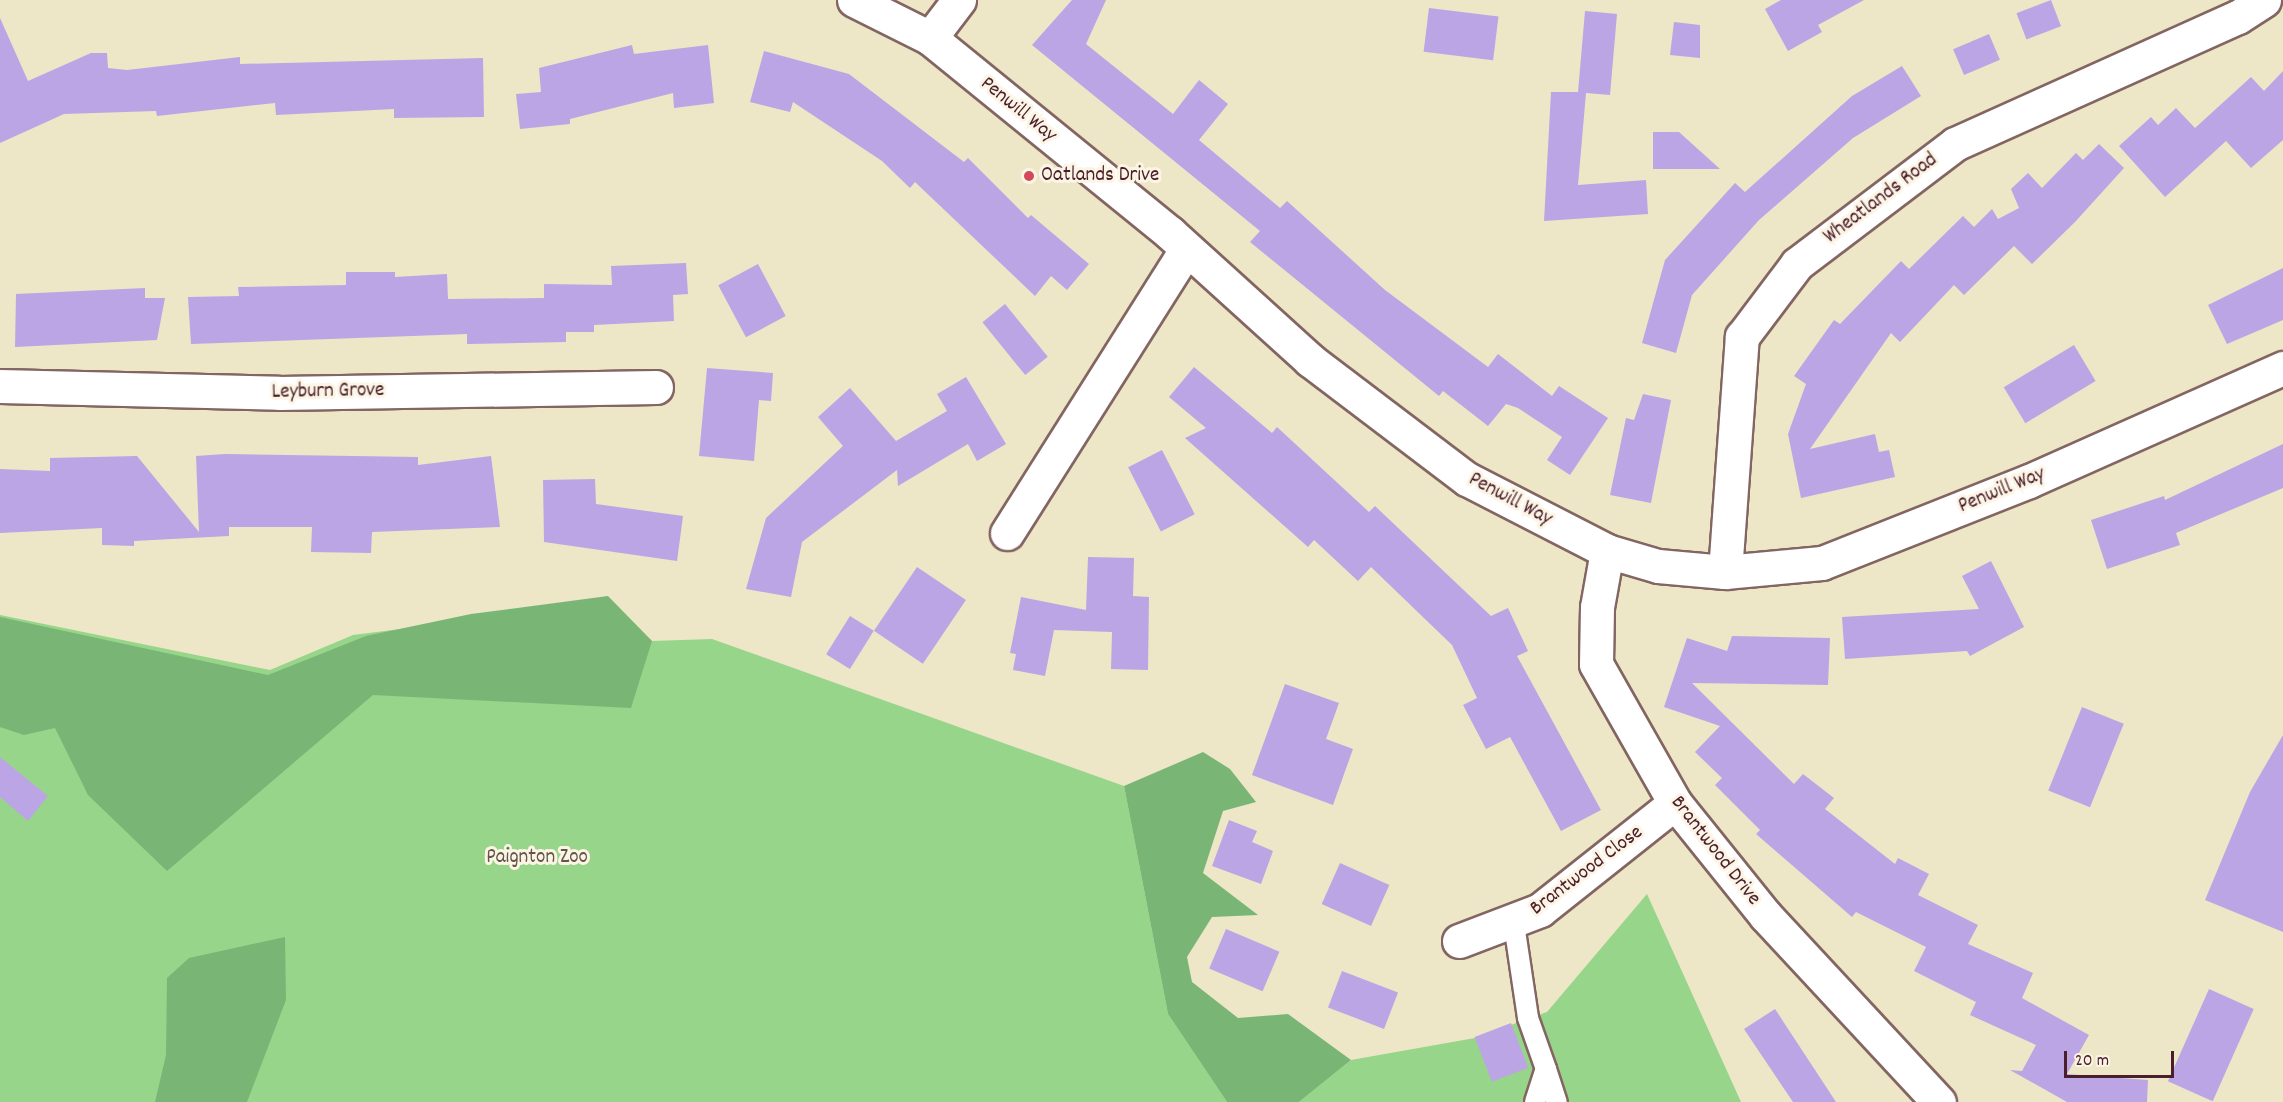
<!DOCTYPE html>
<html>
<head>
<meta charset="utf-8">
<style>
  body { margin:0 }
  #map { position:relative; width:2283px; height:1102px; overflow:hidden; background:#ede6c7; font-family:Dekko,sans-serif }
  div>[style] { position:absolute }
  .green>* { inset:0; background:#97d58a }
  .forest>* { inset:0; background:#79b676 }
  .building>* { inset:0; background:#bca5e5; transform-origin:0 0 }
  .roads { filter:drop-shadow(2px 0 #836562) drop-shadow(-2px 0 #836562) drop-shadow(0 2px #836562) drop-shadow(0 -2px #836562) }
  .lane>* { height:20px; margin:-10px; padding:0 10px; transform-origin:10px; border-radius:10px; background:#fff }
  .street>* { height:33px; margin:-16.5px; padding:0 16.5px; transform-origin:16.5px; border-radius:16.5px; background:#fff }
  .secondary>* { height:33px; margin:-16.5px; padding:0 16.5px; transform-origin:16.5px; border-radius:16.5px; background:#fff }
  .dots>* { width:16px; height:16px; translate:-50% -50%; box-sizing:border-box; border:3px solid #fcf5e5; border-radius:50% }
  span { translate:-50% -50%; white-space:nowrap; text-align:center; line-height:1.15; -webkit-text-stroke:6px #fcf5e5; paint-order:stroke }
  .street-label { font-size:21px; color:#4a1f2b }
  .poi-label { font-size:21px; color:#4a1f2b }
  .left { translate:0 -50%; text-align:left }
  .park-label { font-size:21px; color:#615648 }
  .scale { position:absolute; left:2064px; top:1051px; width:110px; height:27px; box-sizing:border-box; border:3px solid #4a1f2b; border-top:0; padding-left:8px; font-size:18px; line-height:21px; white-space:nowrap; color:#4a1f2b; -webkit-text-stroke:4px #fcf5e5; paint-order:stroke }
</style>
</head>
<body>
<div id="map">
  <div class="green">
    <div style="clip-path:polygon(606px 603px,652px 641px,712px 639px,1124px 786px,1168px 1014px,1227px 1102px,0 1102px,0 615px,270px 670px,353px 635px)"></div>
    <div style="clip-path:polygon(1647px 894px,1741px 1102px,1299px 1102px,1351px 1060px,1475px 1038px,1547px 1012px)"></div>
  </div>
  <div class="forest">
    <div style="clip-path:polygon(608px 596px,652px 641px,631px 708px,373px 695px,167px 871px,88px 795px,55px 728px,24px 735px,0 727px,0 617px,268px 675px,366px 636px,471px 614px)"></div>
    <div style="clip-path:polygon(1203px 752px,1230px 769px,1256px 802px,1223px 811px,1203px 873px,1258px 915px,1212px 917px,1187px 957px,1192px 982px,1238px 1018px,1288px 1014px,1351px 1060px,1299px 1102px,1227px 1102px,1168px 1014px,1124px 786px)"></div>
    <div style="clip-path:polygon(285px 937px,286px 1000px,247px 1102px,155px 1102px,166px 1055px,167px 978px,189px 958px)"></div>
  </div>
  <div class="building">
    <div style="clip-path:polygon(1072px 0,1106px 0,1086px 44px,1173px 114px,1199px 80px,1228px 104px,1199px 140px,1280px 208px,1287px 201px,1385px 290px,1488px 367px,1498px 354px,1552px 396px,1559px 386px,1608px 418px,1570px 475px,1547px 460px,1562px 437px,1518px 408px,1506px 404px,1488px 426px,1443px 391px,1439px 396px,1250px 242px,1260px 231px,1032px 45px)"></div>
    <div style="clip-path:polygon(1781px 0,1864px 0,1818px 25px,1822px 32px,1788px 51px,1765px 9px)"></div>
    <div style="left:2051px;top:0;width:28px;height:37px;rotate:69deg"></div>
    <div style="left:1429px;top:8px;width:70px;height:44px;rotate:7deg"></div>
    <div style="clip-path:polygon(1585px 11px,1617px 14px,1610px 95px,1586px 93px,1578px 185px,1646px 180px,1648px 214px,1544px 221px,1551px 92px,1578px 92px)"></div>
    <div style="clip-path:polygon(0 18px,28px 81px,91px 53px,107px 53px,108px 68px,127px 70px,240px 57px,240px 64px,483px 58px,484px 117px,394px 118px,394px 109px,276px 115px,275px 103px,157px 116px,156px 111px,64px 114px,0 143px)"></div>
    <div style="clip-path:polygon(1674px 22px,1700px 25px,1700px 58px,1670px 55px)"></div>
    <div style="left:1989px;top:34px;width:28px;height:39px;rotate:67deg"></div>
    <div style="clip-path:polygon(632px 45px,634px 54px,708px 45px,714px 103px,674px 108px,673px 93px,570px 119px,570px 124px,520px 129px,516px 94px,541px 92px,539px 68px)"></div>
    <div style="clip-path:polygon(764px 51px,849px 74px,964px 162px,968px 158px,1028px 218px,1031px 215px,1089px 264px,1067px 290px,1051px 276px,1035px 296px,915px 182px,910px 188px,882px 161px,793px 102px,790px 112px,750px 102px)"></div>
    <div style="clip-path:polygon(1902px 66px,1921px 96px,1853px 138px,1759px 220px,1692px 295px,1676px 353px,1642px 343px,1665px 260px,1735px 183px,1745px 192px,1852px 96px)"></div>
    <div style="clip-path:polygon(2283px 71px,2283px 140px,2251px 168px,2226px 141px,2165px 197px,2119px 146px,2151px 117px,2158px 125px,2176px 108px,2195px 128px,2251px 77px,2264px 91px)"></div>
    <div style="clip-path:polygon(1653px 132px,1679px 132px,1720px 169px,1653px 169px)"></div>
    <div style="clip-path:polygon(2099px 144px,2124px 168px,2075px 222px,2032px 264px,2014px 246px,1964px 295px,1954px 285px,1900px 342px,1891px 333px,1810px 449px,1875px 434px,1879px 452px,1889px 450px,1895px 477px,1801px 498px,1788px 434px,1806px 384px,1794px 376px,1834px 320px,1840px 324px,1901px 261px,1909px 269px,1963px 216px,1974px 227px,1992px 209px,1998px 219px,2019px 208px,2011px 189px,2028px 173px,2042px 188px,2076px 153px,2083px 160px)"></div>
    <div style="clip-path:polygon(686px 263px,688px 294px,673px 295px,674px 321px,594px 325px,594px 332px,566px 332px,566px 342px,467px 344px,467px 334px,191px 344px,188px 297px,239px 296px,238px 287px,346px 285px,346px 272px,395px 272px,395px 277px,447px 274px,448px 299px,544px 298px,544px 284px,612px 285px,611px 266px)"></div>
    <div style="left:758px;top:264px;width:59px;height:45px;rotate:62deg"></div>
    <div style="clip-path:polygon(2283px 268px,2283px 320px,2227px 344px,2208px 305px)"></div>
    <div style="clip-path:polygon(145px 288px,145px 298px,165px 298px,157px 340px,15px 347px,16px 294px)"></div>
    <div style="left:1005px;top:304px;width:68px;height:29px;rotate:51deg"></div>
    <div style="left:2074px;top:345px;width:42px;height:82px;rotate:59deg"></div>
    <div style="clip-path:polygon(1194px 367px,1272px 433px,1277px 427px,1369px 512px,1375px 506px,1491px 616px,1508px 608px,1528px 651px,1517px 656px,1601px 810px,1561px 831px,1510px 737px,1486px 749px,1463px 705px,1477px 698px,1452px 645px,1371px 567px,1358px 581px,1314px 540px,1308px 547px,1185px 438px,1206px 428px,1169px 397px)"></div>
    <div style="clip-path:polygon(707px 368px,773px 373px,771px 401px,759px 400px,754px 461px,699px 456px)"></div>
    <div style="clip-path:polygon(966px 377px,1006px 444px,977px 461px,968px 444px,898px 486px,897px 470px,802px 542px,791px 597px,746px 589px,766px 518px,843px 446px,818px 417px,850px 388px,896px 441px,947px 411px,937px 394px)"></div>
    <div style="clip-path:polygon(1643px 394px,1671px 400px,1651px 503px,1610px 495px,1626px 418px,1634px 420px)"></div>
    <div style="clip-path:polygon(2283px 444px,2283px 488px,2176px 533px,2180px 545px,2107px 569px,2091px 520px,2164px 496px,2165px 500px)"></div>
    <div style="left:1162px;top:450px;width:72px;height:38px;rotate:63deg"></div>
    <div style="clip-path:polygon(225px 454px,418px 457px,418px 465px,491px 456px,500px 527px,372px 532px,371px 553px,311px 552px,312px 527px,229px 527px,229px 536px,134px 541px,134px 546px,102px 545px,102px 528px,0 533px,0 469px,50px 471px,50px 458px,137px 456px,199px 532px,196px 456px)"></div>
    <div style="clip-path:polygon(595px 479px,596px 504px,683px 516px,677px 561px,544px 542px,543px 480px)"></div>
    <div style="clip-path:polygon(1088px 557px,1134px 558px,1133px 596px,1149px 597px,1148px 670px,1111px 669px,1112px 632px,1054px 630px,1045px 676px,1013px 670px,1016px 654px,1010px 653px,1021px 597px,1086px 610px)"></div>
    <div style="clip-path:polygon(1991px 561px,2024px 627px,1970px 656px,1967px 651px,1845px 659px,1842px 617px,1979px 609px,1962px 576px)"></div>
    <div style="left:917px;top:567px;width:59px;height:77px;rotate:34deg"></div>
    <div style="left:850px;top:616px;width:28px;height:45px;rotate:32deg"></div>
    <div style="clip-path:polygon(1732px 636px,1830px 638px,1828px 685px,1692px 683px,1794px 784px,1803px 774px,1834px 798px,1825px 809px,1895px 864px,1898px 858px,1929px 874px,1918px 895px,1978px 925px,1968px 944px,2033px 973px,2022px 998px,2089px 1035px,2067px 1074px,2148px 1080px,2147px 1102px,2067px 1102px,2010px 1070px,2022px 1071px,2036px 1045px,1970px 1015px,1976px 1002px,1914px 971px,1926px 947px,1856px 912px,1852px 917px,1756px 834px,1760px 830px,1715px 785px,1722px 778px,1695px 752px,1720px 726px,1664px 707px,1687px 638px,1727px 651px)"></div>
    <div style="clip-path:polygon(1285px 684px,1339px 703px,1326px 739px,1353px 749px,1333px 805px,1252px 775px)"></div>
    <div style="left:2082px;top:707px;width:45px;height:90px;rotate:22deg"></div>
    <div style="clip-path:polygon(2283px 735px,2283px 932px,2205px 900px,2250px 792px)"></div>
    <div style="clip-path:polygon(0 757px,48px 796px,28px 821px,0 797px)"></div>
    <div style="clip-path:polygon(1229px 820px,1257px 831px,1252px 842px,1273px 851px,1261px 884px,1212px 866px)"></div>
    <div style="left:1340px;top:863px;width:54px;height:45px;rotate:24deg"></div>
    <div style="left:1226px;top:929px;width:58px;height:43px;rotate:23deg"></div>
    <div style="left:1342px;top:971px;width:60px;height:39px;rotate:21deg"></div>
    <div style="left:2209px;top:989px;width:49px;height:101px;rotate:24deg"></div>
    <div style="clip-path:polygon(1775px 1009px,1836px 1102px,1793px 1102px,1744px 1029px)"></div>
    <div style="left:1511px;top:1023px;width:48px;height:39px;rotate:69deg"></div>
  </div>
  <div class="roads">
    <div class="lane">
      <div style="left:1514px;top:924px;width:95px;rotate:81.5deg"></div>
      <div style="left:1528px;top:1018px;width:54px;rotate:70.6deg"></div>
      <div style="left:1535px;top:1102px;width:35px;rotate:-72deg"></div>
      <div style="left:1546px;top:1069px;width:35px;rotate:72deg"></div>
    </div>
    <div class="street">
      <div style="left:930px;top:38px;width:48px;rotate:-52.7deg"></div>
      <div style="left:0;top:386px;width:279px;rotate:1.4deg"></div>
      <div style="left:279px;top:393px;width:377px;rotate:-0.9deg"></div>
      <div style="left:1007px;top:533px;width:335px;rotate:-57.7deg"></div>
      <div style="left:1607px;top:551px;width:57px;rotate:100.1deg"></div>
      <div style="left:1597px;top:607px;width:57px;rotate:91deg"></div>
      <div style="left:1596px;top:664px;width:160px;rotate:60.4deg"></div>
      <div style="left:1675px;top:803px;width:145px;rotate:51.2deg"></div>
      <div style="left:1766px;top:916px;width:254px;rotate:47.1deg"></div>
      <div style="left:1725px;top:572px;width:236px;rotate:-85.9deg"></div>
      <div style="left:1742px;top:337px;width:91px;rotate:-53deg"></div>
      <div style="left:1797px;top:264px;width:198px;rotate:-37.2deg"></div>
      <div style="left:1955px;top:144px;width:310px;rotate:-24.2deg"></div>
      <div style="left:2238px;top:17px;width:31px;rotate:-33deg"></div>
      <div style="left:1459px;top:941px;width:87px;rotate:-20.9deg"></div>
      <div style="left:1540px;top:910px;width:172px;rotate:-38.4deg"></div>
    </div>
    <div class="secondary">
      <div style="left:854px;top:0;width:85px;rotate:26.6deg"></div>
      <div style="left:930px;top:38px;width:309px;rotate:39.1deg"></div>
      <div style="left:1170px;top:233px;width:189px;rotate:42.2deg"></div>
      <div style="left:1310px;top:360px;width:197px;rotate:37.2deg"></div>
      <div style="left:1467px;top:479px;width:157px;rotate:27.2deg"></div>
      <div style="left:1607px;top:551px;width:53px;rotate:16.4deg"></div>
      <div style="left:1658px;top:566px;width:67px;rotate:5.1deg"></div>
      <div style="left:1725px;top:572px;width:97px;rotate:-5.3deg"></div>
      <div style="left:1822px;top:563px;width:223px;rotate:-21.6deg"></div>
      <div style="left:2029px;top:481px;width:278px;rotate:-24deg"></div>
    </div>
  </div>
  <div class="dots">
    <div style="left:1029px;top:176px;background:#d1495b"></div>
  </div>
  <div class="street-label">
    <span style="left:1018px;top:110px;rotate:39deg">Penwill Way</span>
    <span style="left:1881px;top:199px;rotate:-37deg">Wheatlands Road</span>
    <span style="left:328px;top:392px;rotate:-1deg">Leyburn Grove</span>
    <span style="left:2002px;top:491px;rotate:-22deg">Penwill Way</span>
    <span style="left:1510px;top:500px;rotate:28deg">Penwill Way</span>
    <span style="left:1715px;top:851px;rotate:52deg">Brantwood Drive</span>
    <span style="left:1587px;top:871px;rotate:-37deg">Brantwood Close</span>
  </div>
  <div class="poi-label">
    <span class="left" style="left:1041px;top:176px">Oatlands Drive</span>
  </div>
  <div class="park-label">
    <span style="left:537px;top:858px">Paignton Zoo</span>
  </div>
  <div class="scale">20 m</div>
</div>
</body>
</html>
